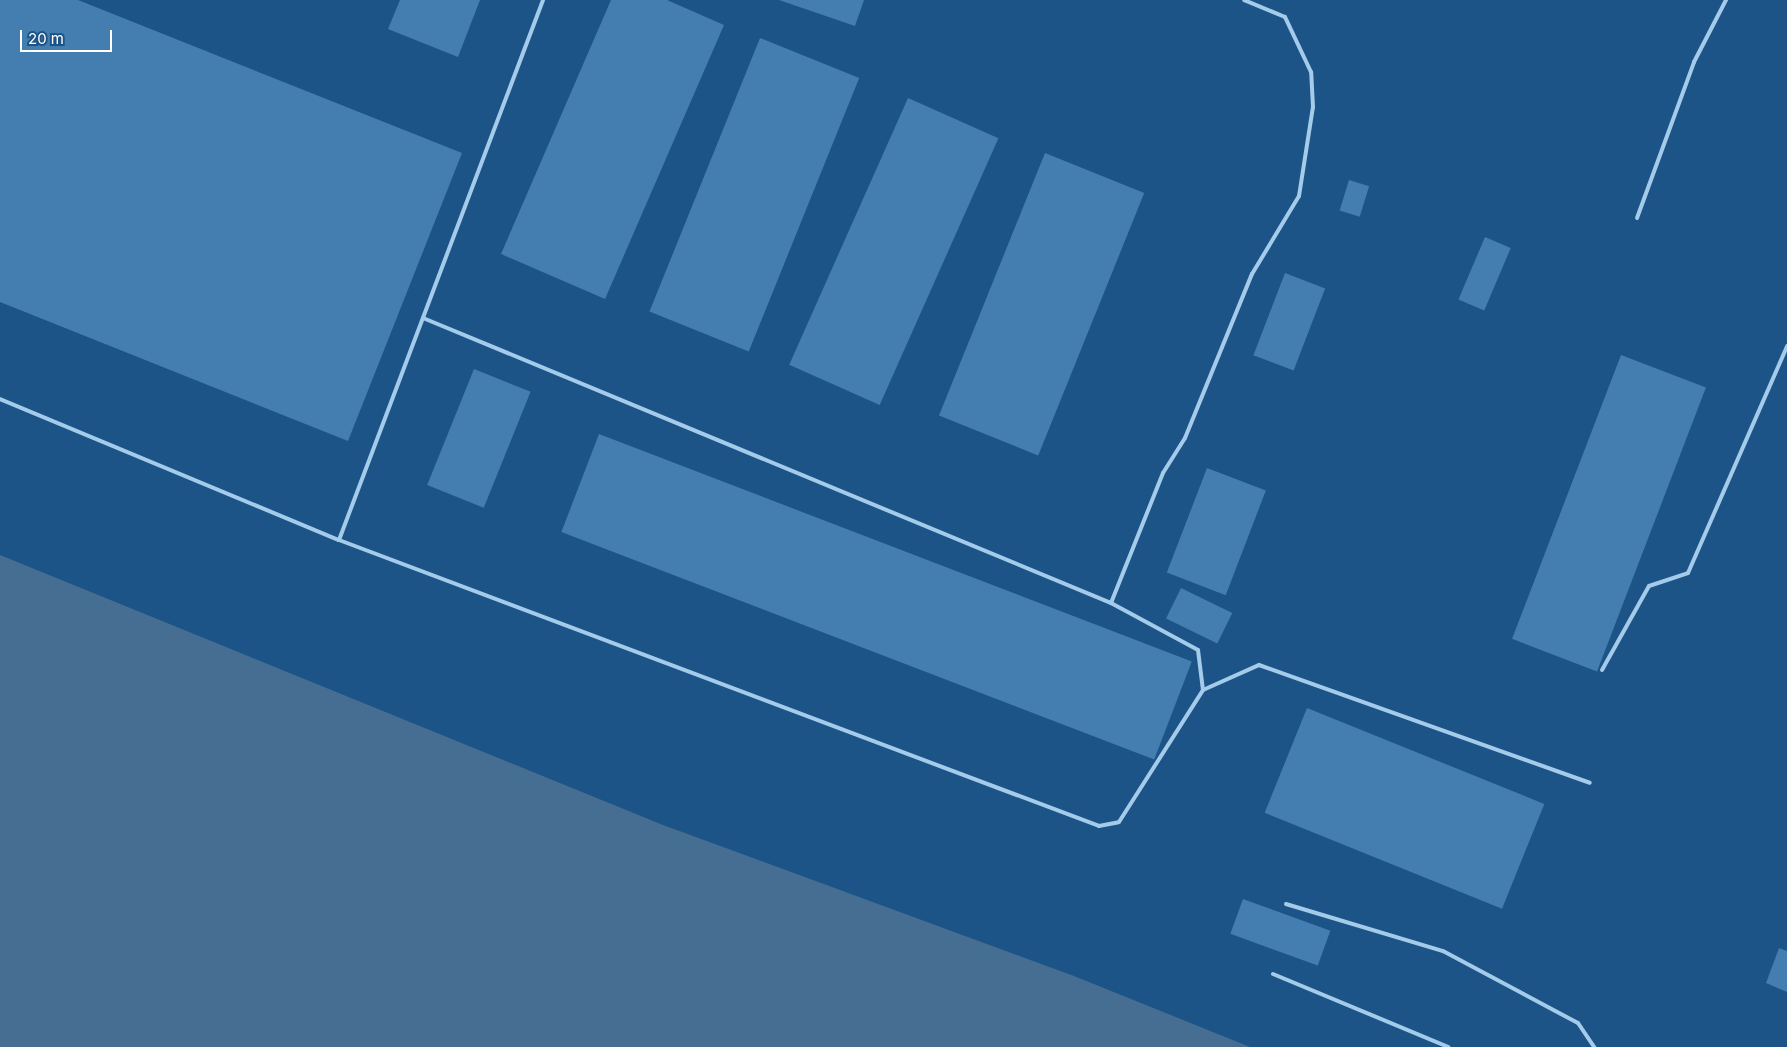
<!DOCTYPE html>
<html>
<head>
<meta charset="utf-8">
<style>
  body { margin:0 }
  #map { position:relative; width:1787px; height:1047px; overflow:hidden; background:#1c5487; font-family:Inter,sans-serif }
  div>[style] { position:absolute }
  .water>* { inset:0; background:#456e92 }
  .building>* { inset:0; background:#447eb0; transform-origin:0 0 }
  .service>* { height:4px; margin:-2px; padding:0 2px; transform-origin:2px; border-radius:2px; background:#a5cbeb }
  span { translate:-50% -50%; white-space:nowrap; text-align:center; line-height:1.15; -webkit-text-stroke:4px #1c5487; paint-order:stroke }
  .scale { position:absolute; left:20px; top:30px; width:92px; height:22px; box-sizing:border-box; border:2px solid #fff; border-top:0; padding-left:6px; font-size:15px; line-height:18px; white-space:nowrap; color:#fff; -webkit-text-stroke:4px #1c5487; paint-order:stroke }
</style>
</head>
<body>
<div id="map">
  <div class="water">
    <div style="clip-path:polygon(0 555px,663px 825px,1074px 976px,1250px 1047px,0 1047px)"></div>
  </div>
  <div class="building">
    <div style="clip-path:polygon(0 0,78px 0,462px 153px,348px 441px,0 302px)"></div>
    <div style="clip-path:polygon(400px 0,480px 0,458px 57px,388px 29px)"></div>
    <div style="clip-path:polygon(611px 0,667px 0,724px 25px,605px 299px,501px 254px)"></div>
    <div style="clip-path:polygon(779px 0,864px 0,855px 26px)"></div>
    <div style="left:760px;top:38px;width:107px;height:295px;rotate:22deg"></div>
    <div style="left:908px;top:98px;width:99px;height:292px;rotate:24deg"></div>
    <div style="left:1045px;top:153px;width:107px;height:283px;rotate:22deg"></div>
    <div style="left:1349px;top:180px;width:21px;height:32px;rotate:17deg"></div>
    <div style="left:1485px;top:237px;width:28px;height:68px;rotate:23deg"></div>
    <div style="left:1285px;top:273px;width:43px;height:88px;rotate:21deg"></div>
    <div style="left:1621px;top:355px;width:91px;height:304px;rotate:21deg"></div>
    <div style="left:474px;top:369px;width:61px;height:125px;rotate:22deg"></div>
    <div style="left:599px;top:434px;width:635px;height:105px;rotate:21deg"></div>
    <div style="left:1207px;top:468px;width:63px;height:112px;rotate:21deg"></div>
    <div style="left:1181px;top:588px;width:57px;height:34px;rotate:26deg"></div>
    <div style="left:1307px;top:708px;width:256px;height:113px;rotate:22deg"></div>
    <div style="left:1243px;top:899px;width:93px;height:37px;rotate:20deg"></div>
    <div style="clip-path:polygon(1779px 948px,1787px 951px,1787px 992px,1766px 983px)"></div>
  </div>
  <div class="service">
    <div style="left:1637px;top:218px;width:166px;rotate:-69.9deg"></div>
    <div style="left:1694px;top:62px;width:70px;rotate:-62.7deg"></div>
    <div style="left:423px;top:318px;width:745px;rotate:22.5deg"></div>
    <div style="left:1111px;top:603px;width:99px;rotate:28.4deg"></div>
    <div style="left:1198px;top:650px;width:40px;rotate:82.9deg"></div>
    <div style="left:0;top:399px;width:367px;rotate:22.6deg"></div>
    <div style="left:339px;top:540px;width:812px;rotate:20.62deg"></div>
    <div style="left:1099px;top:826px;width:20px;rotate:-11deg"></div>
    <div style="left:1119px;top:822px;width:156px;rotate:-57.5deg"></div>
    <div style="left:1203px;top:690px;width:61px;rotate:-24.1deg"></div>
    <div style="left:1259px;top:665px;width:351px;rotate:19.6deg"></div>
    <div style="left:339px;top:540px;width:577px;rotate:-69.3deg"></div>
    <div style="left:1111px;top:603px;width:140px;rotate:-68.2deg"></div>
    <div style="left:1163px;top:473px;width:41px;rotate:-57.8deg"></div>
    <div style="left:1185px;top:438px;width:177px;rotate:-67.8deg"></div>
    <div style="left:1252px;top:274px;width:91px;rotate:-58.9deg"></div>
    <div style="left:1299px;top:196px;width:90px;rotate:-81.1deg"></div>
    <div style="left:1313px;top:107px;width:35px;rotate:-93deg"></div>
    <div style="left:1311px;top:72px;width:61px;rotate:-115.3deg"></div>
    <div style="left:1285px;top:17px;width:44px;rotate:-157.5deg"></div>
    <div style="left:1602px;top:670px;width:96px;rotate:-60.8deg"></div>
    <div style="left:1649px;top:586px;width:41px;rotate:-18.4deg"></div>
    <div style="left:1688px;top:573px;width:248px;rotate:-66.4deg"></div>
    <div style="left:1286px;top:904px;width:164px;rotate:16.7deg"></div>
    <div style="left:1443px;top:951px;width:153px;rotate:28.1deg"></div>
    <div style="left:1578px;top:1023px;width:29px;rotate:56deg"></div>
    <div style="left:1273px;top:974px;width:190px;rotate:22.6deg"></div>
  </div>
  <div class="scale">20 m</div>
</div>
</body>
</html>
